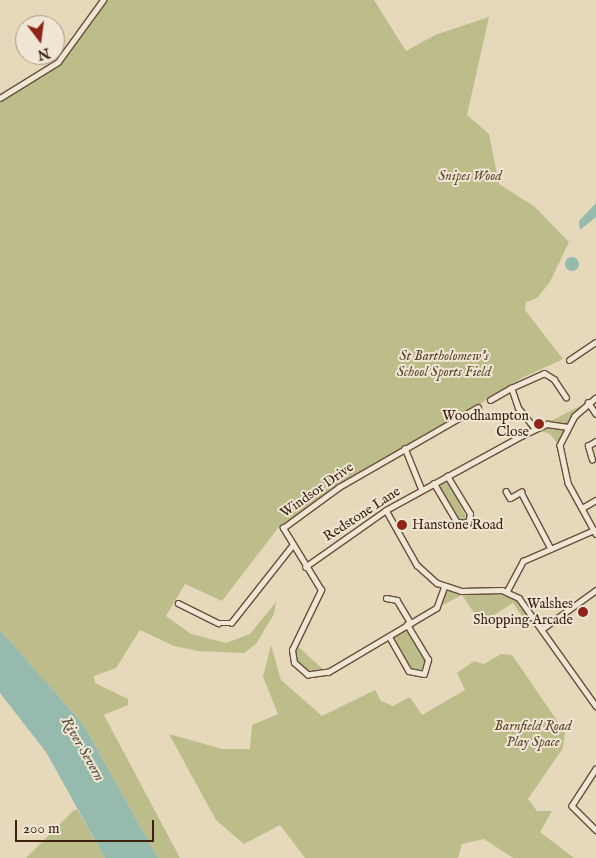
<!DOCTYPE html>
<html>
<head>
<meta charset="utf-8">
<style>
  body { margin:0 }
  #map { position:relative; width:596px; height:858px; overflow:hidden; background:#e6d9bb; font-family:"IM FELL English",serif }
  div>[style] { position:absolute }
  .green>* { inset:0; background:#bcbd8b }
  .water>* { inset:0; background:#96baad }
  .round { border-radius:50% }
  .roads { filter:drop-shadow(1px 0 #684f3a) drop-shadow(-1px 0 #684f3a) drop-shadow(0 1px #684f3a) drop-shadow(0 -1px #684f3a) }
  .minor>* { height:4.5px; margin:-2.25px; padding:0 2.25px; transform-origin:2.25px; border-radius:2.25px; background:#efe6d3 }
  .dots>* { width:14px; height:14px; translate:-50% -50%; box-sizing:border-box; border:2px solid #efe6d3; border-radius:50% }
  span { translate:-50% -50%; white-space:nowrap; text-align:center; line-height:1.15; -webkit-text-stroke:4px #efe6d3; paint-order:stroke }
  .park-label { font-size:14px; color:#5e482e; font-style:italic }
  .poi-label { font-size:14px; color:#3e210f }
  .right { translate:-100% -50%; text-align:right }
  .left { translate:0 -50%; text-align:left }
  .street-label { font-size:14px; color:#3e210f }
  .water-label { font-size:15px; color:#584f3e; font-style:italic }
  .north { position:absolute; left:15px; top:15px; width:50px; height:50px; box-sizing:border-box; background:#efe6d3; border:1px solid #a89785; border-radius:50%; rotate:165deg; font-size:14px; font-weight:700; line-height:20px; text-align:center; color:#3e210f }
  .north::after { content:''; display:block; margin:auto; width:18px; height:22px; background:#8f2418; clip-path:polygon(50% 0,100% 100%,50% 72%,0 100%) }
  .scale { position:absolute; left:15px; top:820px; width:139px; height:22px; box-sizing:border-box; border:2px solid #3e210f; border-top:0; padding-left:6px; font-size:15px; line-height:18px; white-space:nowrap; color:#3e210f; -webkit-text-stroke:4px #efe6d3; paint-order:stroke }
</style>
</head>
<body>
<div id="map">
  <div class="green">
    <div style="clip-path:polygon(106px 0,374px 0,406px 51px,435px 35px,489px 17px,467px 115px,489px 134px,499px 184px,535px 207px,569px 242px,550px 282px,537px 298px,526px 302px,525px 310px,563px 359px,522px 378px,278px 528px,222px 601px,185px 584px,166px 616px,191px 634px,226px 643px,250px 634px,276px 602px,274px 614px,256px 644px,244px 653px,198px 651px,174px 646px,140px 630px,116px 668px,94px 676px,95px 683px,128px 699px,128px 705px,104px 715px,180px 858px,158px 858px,83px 724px,0 630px,0 98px,67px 55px)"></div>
    <div style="clip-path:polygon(588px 402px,575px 416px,560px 447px,550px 434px,535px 429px)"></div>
    <div style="clip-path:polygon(443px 481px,449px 483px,468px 521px,458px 519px,439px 488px)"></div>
    <div style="clip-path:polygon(445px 586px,514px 594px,536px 620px,528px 625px,513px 603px,481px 623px,462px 595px,437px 608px)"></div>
    <div style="clip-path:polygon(407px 625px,429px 665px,419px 676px,409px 671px,389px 636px)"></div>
    <div style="clip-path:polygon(294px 643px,327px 673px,314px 676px,298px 668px)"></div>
    <div style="clip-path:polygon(271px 645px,281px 680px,322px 716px,375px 690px,381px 701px,393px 706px,410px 697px,422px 715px,465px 690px,457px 673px,474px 661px,484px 664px,501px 654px,512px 655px,565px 732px,563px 748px,528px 799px,537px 811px,552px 811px,540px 832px,574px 858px,513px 858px,484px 839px,462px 844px,458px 858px,305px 858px,280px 825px,244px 844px,216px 820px,169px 734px,222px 749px,250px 749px,252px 725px,278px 714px,263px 677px)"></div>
    <div style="clip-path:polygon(77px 809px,105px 858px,26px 858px,73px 811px)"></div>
  </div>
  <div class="water">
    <div style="clip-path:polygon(596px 203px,596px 217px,580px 230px,579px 221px)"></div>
    <div class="round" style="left:565px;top:257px;width:14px;height:14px"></div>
    <div style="clip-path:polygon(0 630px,83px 724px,158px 858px,105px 858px,46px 752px,0 693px)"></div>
  </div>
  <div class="roads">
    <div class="minor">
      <div style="left:0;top:98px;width:68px;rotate:-31.8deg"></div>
      <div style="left:58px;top:62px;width:77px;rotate:-54deg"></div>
      <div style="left:569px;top:360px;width:32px;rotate:-34deg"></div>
      <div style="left:596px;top:398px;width:28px;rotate:139deg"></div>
      <div style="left:575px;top:416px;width:33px;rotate:117deg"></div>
      <div style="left:560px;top:445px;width:39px;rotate:78deg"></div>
      <div style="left:568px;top:483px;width:58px;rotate:61.2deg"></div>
      <div style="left:490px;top:400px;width:24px;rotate:-30deg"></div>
      <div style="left:588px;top:402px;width:14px;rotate:56deg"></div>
      <div style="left:535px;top:429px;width:27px;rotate:-129deg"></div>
      <div style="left:518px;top:408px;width:21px;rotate:-109deg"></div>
      <div style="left:511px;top:388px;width:36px;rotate:-24deg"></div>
      <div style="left:544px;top:373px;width:12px;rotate:31deg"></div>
      <div style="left:554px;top:379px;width:22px;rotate:56deg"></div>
      <div style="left:405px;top:448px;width:45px;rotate:68deg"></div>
      <div style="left:592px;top:460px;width:15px;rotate:-106deg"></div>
      <div style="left:588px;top:446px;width:9px;rotate:-32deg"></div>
      <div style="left:434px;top:483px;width:45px;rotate:59.5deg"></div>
      <div style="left:457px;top:522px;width:11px;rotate:5deg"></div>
      <div style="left:468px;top:523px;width:9px;rotate:-77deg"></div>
      <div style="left:470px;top:514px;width:44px;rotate:-121.2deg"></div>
      <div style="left:506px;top:491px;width:8px;rotate:60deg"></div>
      <div style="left:510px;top:498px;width:13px;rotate:-29deg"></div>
      <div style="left:521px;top:492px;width:64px;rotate:62.2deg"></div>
      <div style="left:582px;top:508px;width:16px;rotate:-30deg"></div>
      <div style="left:386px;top:510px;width:63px;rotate:60.6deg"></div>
      <div style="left:417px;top:565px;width:27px;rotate:42deg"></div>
      <div style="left:437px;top:583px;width:25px;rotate:18deg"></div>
      <div style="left:461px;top:591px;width:41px;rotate:-1.4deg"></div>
      <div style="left:502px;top:590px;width:19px;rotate:25deg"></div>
      <div style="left:519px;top:598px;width:133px;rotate:54.5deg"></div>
      <div style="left:305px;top:567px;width:99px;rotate:-35.1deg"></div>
      <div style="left:386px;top:510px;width:154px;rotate:-28.7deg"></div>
      <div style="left:521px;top:436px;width:29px;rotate:-25deg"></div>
      <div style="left:547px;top:424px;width:21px;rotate:8deg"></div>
      <div style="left:445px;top:586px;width:23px;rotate:110deg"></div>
      <div style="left:437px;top:608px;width:126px;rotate:149.3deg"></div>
      <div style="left:329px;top:672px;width:21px;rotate:172deg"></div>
      <div style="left:308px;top:675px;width:18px;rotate:-139deg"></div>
      <div style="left:294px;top:663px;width:13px;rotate:-99deg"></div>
      <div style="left:292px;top:650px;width:67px;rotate:-64.2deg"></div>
      <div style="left:321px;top:590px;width:73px;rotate:-121.5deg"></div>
      <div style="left:283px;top:528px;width:69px;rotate:-36.2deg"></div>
      <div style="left:339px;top:487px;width:160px;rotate:-29.9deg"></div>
      <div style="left:507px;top:591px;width:34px;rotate:-62deg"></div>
      <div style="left:523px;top:561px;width:77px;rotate:-23.6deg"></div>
      <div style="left:386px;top:598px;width:11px;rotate:10deg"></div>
      <div style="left:397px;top:600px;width:27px;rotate:59deg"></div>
      <div style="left:178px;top:603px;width:45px;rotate:26.6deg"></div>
      <div style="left:218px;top:623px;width:13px"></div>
      <div style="left:231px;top:623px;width:97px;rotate:-51.7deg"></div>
      <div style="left:542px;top:629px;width:67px;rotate:-35.8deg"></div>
      <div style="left:389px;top:636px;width:40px;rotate:60.3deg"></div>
      <div style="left:409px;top:671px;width:15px;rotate:11deg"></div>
      <div style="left:424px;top:674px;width:15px;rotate:-74deg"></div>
      <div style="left:428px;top:660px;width:41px;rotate:-121deg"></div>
      <div style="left:596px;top:769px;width:44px;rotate:123deg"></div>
      <div style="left:572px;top:806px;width:34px;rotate:45deg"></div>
    </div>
  </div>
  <div class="dots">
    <div style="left:539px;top:424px;background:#8f2418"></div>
    <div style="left:402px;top:525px;background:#8f2418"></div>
    <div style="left:583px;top:612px;background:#8f2418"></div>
  </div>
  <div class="park-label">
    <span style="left:470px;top:176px">Snipes Wood</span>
    <span style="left:444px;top:364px">St Bartholomew's<br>School Sports Field</span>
    <span style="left:533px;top:734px">Barnfield Road<br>Play Space</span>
  </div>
  <div class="poi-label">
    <span class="right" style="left:529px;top:424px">Woodhampton<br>Close</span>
    <span class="left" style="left:412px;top:525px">Hanstone Road</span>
    <span class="right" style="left:573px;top:612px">Walshes<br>Shopping Arcade</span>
  </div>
  <div class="street-label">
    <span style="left:317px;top:490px;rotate:-35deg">Windsor Drive</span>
    <span style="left:362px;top:514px;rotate:-33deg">Redstone Lane</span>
  </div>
  <div class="water-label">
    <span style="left:83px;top:749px;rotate:60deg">River Severn</span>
  </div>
  <div class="north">N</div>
  <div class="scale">200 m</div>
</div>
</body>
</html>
